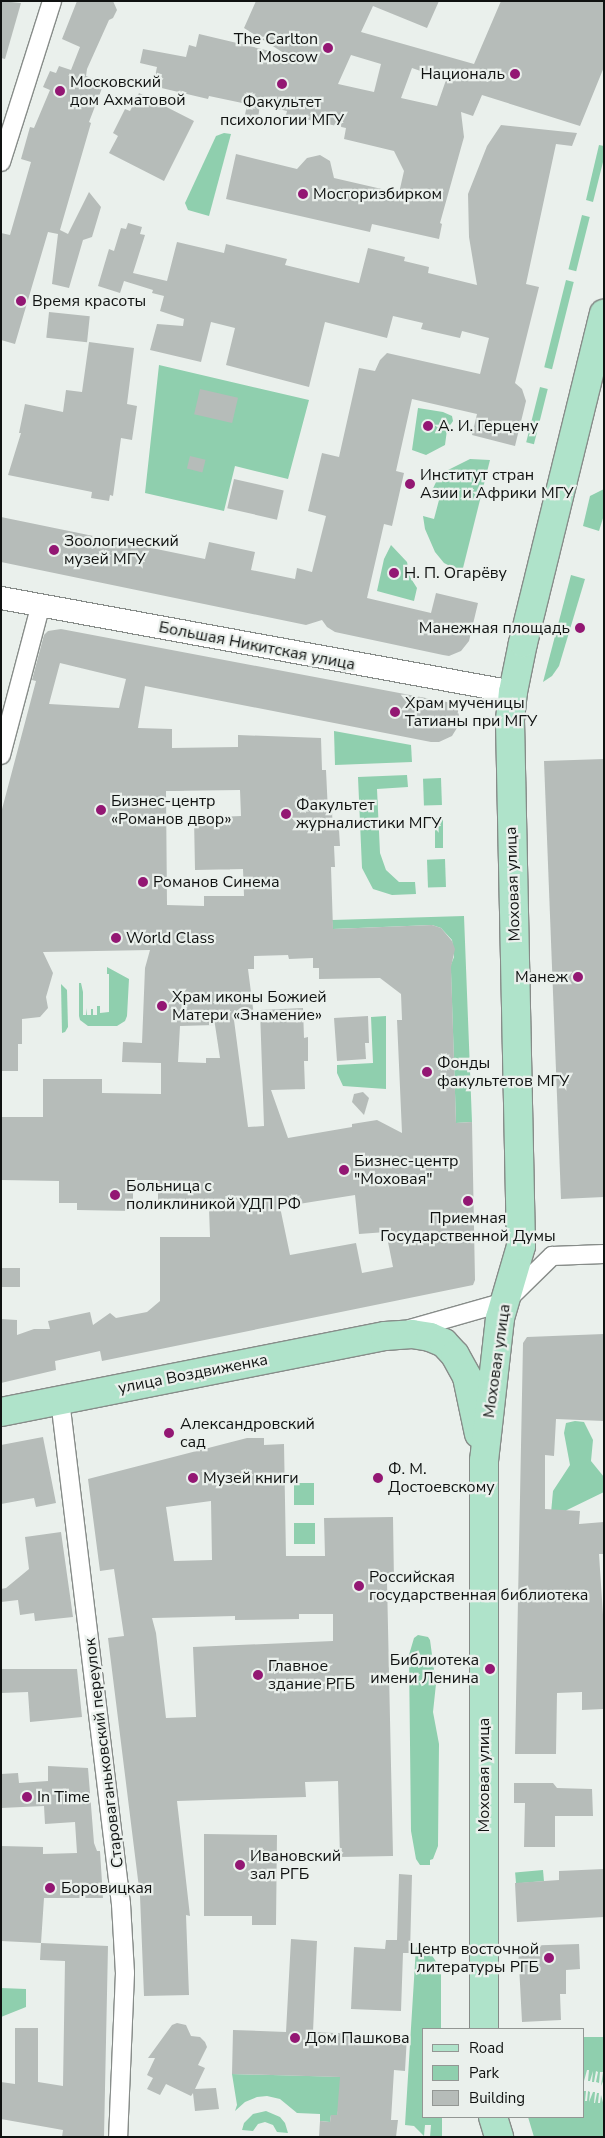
<!DOCTYPE html>
<html>
<head>
<meta charset="utf-8">
<style>
  body { margin:0 }
  #map { position:relative; width:605px; height:2138px; overflow:hidden; background:#eaf0ec; font-family:"Nunito Sans",sans-serif }
  div>[style] { position:absolute }
  .green>* { inset:0; background:#8fcfae; transform-origin:0 0 }
  .building>* { inset:0; background:#b6bcb9; transform-origin:0 0 }
  .roads { filter:drop-shadow(1px 0 #878c89) drop-shadow(-1px 0 #878c89) drop-shadow(0 1px #878c89) drop-shadow(0 -1px #878c89) }
  .minor>* { height:18px; margin:-9px; padding:0 9px; transform-origin:9px; border-radius:9px; background:#fff }
  .tertiary>* { height:22px; margin:-11px; padding:0 11px; transform-origin:11px; border-radius:11px; background:#fff }
  .primary>* { height:28px; margin:-14px; padding:0 14px; transform-origin:14px; border-radius:14px; background:#afe3ca }
  .dots>* { width:14px; height:14px; translate:-50% -50%; box-sizing:border-box; border:2px solid #eaf0ec; border-radius:50% }
  span { translate:-50% -50%; white-space:nowrap; text-align:center; line-height:1.15; -webkit-text-stroke:4.5px #eaf0ec; paint-order:stroke }
  .poi-label { font-size:16px; color:#101211 }
  .right { translate:-100% -50%; text-align:right }
  .left { translate:0 -50%; text-align:left }
  .street-label { font-size:16px; color:#101211 }
  .frame { position:absolute; inset:0; border:2px solid #101211; pointer-events:none }
  .legend { position:absolute; left:422px; top:2028px; width:162px; height:90px; box-sizing:border-box; background:#eaf0ec; border:1px solid #939794; margin:0; padding:6px 9px; list-style:none; font-size:15px; color:#101211 }
  .legend li { display:flex; align-items:center; gap:10px; height:25px }
  .legend b { width:25px; border:1px solid #939794 }
</style>
</head>
<body>
<div id="map">
  <div class="green">
    <div style="clip-path:polygon(224px 133px,231px 134px,209px 216px,188px 210px,185px 203px,216px 136px)"></div>
    <div style="clip-path:polygon(599px 145px,604px 146px,604px 158px,593px 202px,586px 200px)"></div>
    <div style="left:582px;top:215px;width:8px;height:56px;rotate:14deg"></div>
    <div style="left:566px;top:280px;width:8px;height:90px;rotate:14deg"></div>
    <div style="clip-path:polygon(159px 365px,309px 400px,288px 479px,235px 466px,224px 511px,145px 493px)"></div>
    <div style="left:540px;top:387px;width:8px;height:57px;rotate:14deg"></div>
    <div style="clip-path:polygon(418px 408px,443px 412px,452px 416px,453px 421px,447px 430px,445px 445px,426px 455px,412px 450px)"></div>
    <div style="clip-path:polygon(470px 459px,490px 460px,462px 572px,444px 563px,435px 552px,425px 529px,423px 516px,434px 519px,439px 500px,429px 497px,437px 480px,444px 472px)"></div>
    <div style="clip-path:polygon(604px 489px,604px 515px,599px 531px,583px 526px,590px 496px)"></div>
    <div style="clip-path:polygon(391px 545px,407px 562px,410px 577px,417px 588px,414px 601px,377px 591px,384px 559px)"></div>
    <div style="clip-path:polygon(571px 575px,585px 579px,559px 666px,552px 676px,543px 682px)"></div>
    <div style="clip-path:polygon(334px 731px,411px 745px,412px 762px,335px 765px)"></div>
    <div style="clip-path:polygon(407px 775px,408px 787px,377px 789px,380px 853px,386px 870px,399px 882px,415px 882px,416px 894px,392px 895px,373px 889px,362px 868px,358px 777px)"></div>
    <div style="left:441px;top:778px;width:27px;height:18px;rotate:88deg"></div>
    <div style="left:435px;top:818px;width:8px;height:30px"></div>
    <div style="left:445px;top:859px;width:28px;height:18px;rotate:88deg"></div>
    <div style="clip-path:polygon(464px 916px,472px 1122px,456px 1123px,451px 972px,448px 972px,454px 957px,452px 940px,441px 928px,432px 925px,333px 929px,332px 920px)"></div>
    <div style="clip-path:polygon(107px 967px,129px 979px,127px 1016px,125px 1021px,117px 1026px,88px 1026px,80px 1020px,79px 1016px,79px 983px,81px 983px,83px 992px,83px 1015px,86px 1015px,86px 1008px,87px 1015px,91px 1015px,91px 1009px,93px 1009px,93px 1015px,97px 1015px,97px 1006px,100px 1006px,100px 1013px,109px 1012px,109px 974px,107px 974px)"></div>
    <div style="clip-path:polygon(61px 984px,67px 990px,68px 1027px,65px 1032px,62px 1033px)"></div>
    <div style="clip-path:polygon(386px 1016px,386px 1089px,343px 1086px,337px 1073px,337px 1065px,373px 1063px,371px 1017px)"></div>
    <div style="clip-path:polygon(575px 1421px,584px 1422px,593px 1440px,591px 1461px,604px 1477px,604px 1492px,567px 1510px,550px 1524px,553px 1491px,570px 1465px,564px 1433px,566px 1423px)"></div>
    <div style="left:294px;top:1483px;width:20px;height:22px"></div>
    <div style="left:315px;top:1523px;width:21px;height:21px;rotate:90deg"></div>
    <div style="clip-path:polygon(418px 1635px,428px 1637px,430px 1640px,436px 1684px,433px 1712px,439px 1744px,438px 1846px,433px 1859px,430px 1860px,430px 1865px,420px 1865px,416px 1859px,411px 1831px,409px 1655px,414px 1638px)"></div>
    <div style="left:543px;top:1870px;width:11px;height:28px;rotate:85deg"></div>
    <div style="clip-path:polygon(416px 1947px,429px 1951px,441px 1969px,441px 2029px,424px 2029px,424px 2117px,442px 2117px,442px 2137px,430px 2137px,431px 2125px,425px 2125px,424px 2136px,414px 2126px,405px 2125px)"></div>
    <div style="clip-path:polygon(1px 1988px,26px 1989px,26px 2007px,1px 2017px)"></div>
    <div style="clip-path:polygon(584px 2037px,604px 2037px,604px 2079px,601px 2086px,603px 2072px,600px 2072px,599px 2083px,596px 2082px,598px 2072px,596px 2071px,594px 2082px,592px 2082px,593px 2071px,590px 2081px,588px 2081px,589px 2070px,587px 2070px,584px 2081px)"></div>
    <div style="clip-path:polygon(232px 2074px,346px 2077px,337px 2115px,331px 2115px,330px 2122px,320px 2121px,320px 2114px,297px 2113px,280px 2099px,267px 2096px,257px 2097px,245px 2102px,235px 2111px,237px 2105px)"></div>
    <div style="clip-path:polygon(584px 2091px,586px 2091px,585px 2101px,587px 2101px,588px 2091px,590px 2092px,589px 2102px,593px 2092px,595px 2092px,594px 2103px,595px 2103px,597px 2093px,599px 2093px,598px 2103px,600px 2103px,601px 2095px,604px 2106px,604px 2137px,534px 2137px,528px 2117px,584px 2117px)"></div>
    <div style="clip-path:polygon(266px 2111px,280px 2117px,285px 2123px,288px 2133px,277px 2132px,273px 2125px,265px 2122px,258px 2124px,253px 2131px,242px 2130px,244px 2123px,253px 2114px)"></div>
  </div>
  <div class="building">
    <div style="clip-path:polygon(1px 1px,21px 3px,5px 59px,1px 58px)"></div>
    <div style="clip-path:polygon(77px 1px,113px 1px,117px 10px,113px 18px,109px 20px,87px 69px,86px 76px,104px 83px,89px 122px,91px 123px,60px 230px,68px 234px,89px 192px,101px 207px,92px 237px,83px 240px,69px 288px,52px 284px,58px 234px,48px 232px,15px 344px,1px 340px,1px 233px,10px 235px,31px 162px,21px 159px,30px 127px,34px 128px,50px 90px,43px 87px,50px 71px,56px 73px,59px 66px,71px 70px,80px 47px,62px 39px)"></div>
    <div style="clip-path:polygon(evenodd,256px 1px,439px 1px,427px 28px,373px 6px,361px 32px,474px 64px,501px 1px,604px 1px,604px 67px,580px 126px,482px 95px,473px 116px,461px 112px,464px 137px,440px 223px,442px 224px,439px 239px,372px 224px,370px 232px,226px 199px,236px 154px,297px 169px,307px 158px,320px 155px,330px 161px,334px 178px,399px 193px,404px 171px,394px 151px,344px 139px,346px 128px,286px 115px,287px 111px,260px 105px,258px 118px,245px 115px,247px 104px,209px 96px,208px 99px,153px 86px,157px 67px,140px 63px,143px 49px,186px 57px,189px 45px,196px 47px,199px 34px,287px 55px,244px 28px,256px 1px,351px 55px,381px 64px,374px 92px,338px 84px,351px 55px,256px 1px,412px 68px,446px 80px,437px 106px,401px 98px,412px 68px)"></div>
    <div style="clip-path:polygon(139px 93px,194px 121px,164px 181px,109px 153px,118px 136px,113px 133px,125px 109px,130px 111px)"></div>
    <div style="clip-path:polygon(501px 125px,577px 133px,572px 146px,556px 144px,526px 284px,539px 287px,515px 383px,522px 389px,526px 401px,515px 446px,472px 435px,477px 414px,412px 399px,396px 471px,404px 473px,392px 526px,384px 524px,367px 598px,431px 613px,436px 593px,478px 603px,469px 641px,461px 651px,449px 656px,443px 655px,335px 632px,327px 627px,322px 620px,306px 625px,1px 562px,1px 517px,205px 559px,209px 542px,255px 552px,251px 570px,295px 579px,297px 568px,312px 572px,326px 516px,308px 511px,322px 453px,339px 457px,359px 368px,375px 371px,380px 360px,387px 353px,480px 374px,489px 338px,462px 331px,460px 338px,421px 329px,423px 323px,393px 316px,387px 338px,325px 322px,309px 387px,226px 365px,235px 328px,211px 322px,201px 362px,150px 350px,157px 324px,183px 326px,184px 319px,160px 311px,164px 296px,152px 293px,153px 290px,124px 281px,120px 293px,98px 286px,109px 249px,114px 251px,121px 228px,126px 229px,128px 223px,142px 227px,140px 234px,145px 235px,133px 273px,167px 281px,177px 242px,224px 253px,226px 244px,287px 259px,285px 265px,359px 283px,368px 248px,405px 257px,404px 261px,429px 267px,428px 273px,477px 285px,469px 237px,468px 194px,487px 146px)"></div>
    <div style="left:49px;top:312px;width:41px;height:26px;rotate:6deg"></div>
    <div style="clip-path:polygon(89px 342px,134px 348px,127px 404px,137px 406px,132px 440px,121px 438px,113px 496px,110px 495px,109px 501px,91px 498px,92px 492px,8px 475px,21px 433px,19px 433px,25px 404px,63px 412px,66px 390px,82px 392px)"></div>
    <div style="left:200px;top:389px;width:39px;height:26px;rotate:13deg"></div>
    <div style="left:190px;top:456px;width:16px;height:13px;rotate:14deg"></div>
    <div style="left:234px;top:479px;width:51px;height:30px;rotate:13deg"></div>
    <div style="clip-path:polygon(evenodd,61px 629px,447px 702px,458px 710px,460px 723px,452px 736px,439px 742px,431px 742px,145px 686px,138px 728px,172px 729px,172px 748px,238px 747px,238px 735px,321px 738px,322px 770px,326px 770px,328px 812px,332px 812px,333px 830px,339px 830px,340px 846px,334px 846px,335px 867px,331px 867px,333px 929px,432px 925px,441px 928px,452px 941px,455px 949px,451px 967px,456px 1123px,472px 1122px,475px 1280px,473px 1285px,102px 1361px,100px 1351px,55px 1361px,56px 1370px,1px 1383px,1px 1319px,17px 1320px,17px 1335px,34px 1329px,50px 1329px,48px 1321px,90px 1312px,93px 1325px,110px 1313px,116px 1318px,147px 1312px,160px 1301px,160px 1237px,210px 1237px,209px 1208px,158px 1208px,158px 1180px,133px 1180px,133px 1211px,77px 1210px,77px 1203px,59px 1203px,59px 1181px,1px 1180px,1px 1117px,43px 1117px,43px 1079px,102px 1079px,102px 1093px,161px 1094px,161px 1063px,122px 1062px,123px 1042px,142px 1043px,145px 968px,150px 950px,43px 952px,53px 973px,46px 997px,48px 1008px,40px 1017px,22px 1019px,22px 1044px,18px 1044px,18px 1071px,1px 1071px,1px 813px,36px 681px,32px 680px,44px 635px,48px 631px,61px 629px,60px 663px,126px 679px,119px 708px,49px 704px,60px 663px,61px 629px,240px 790px,241px 816px,194px 818px,195px 870px,243px 869px,244px 896px,204px 896px,204px 906px,167px 905px,166px 791px,240px 790px,61px 629px,288px 955px,289px 959px,313px 958px,313px 968px,319px 968px,319px 979px,380px 978px,401px 994px,402px 1020px,397px 1020px,402px 1133px,377px 1120px,352px 1124px,352px 1127px,288px 1138px,271px 1090px,305px 1089px,304px 1061px,308px 1061px,308px 1037px,304px 1038px,303px 1008px,260px 1010px,264px 1126px,248px 1127px,234px 1020px,254px 1016px,248px 969px,254px 969px,254px 956px,288px 955px,61px 629px,215px 1025px,220px 1058px,206px 1058px,206px 1063px,178px 1062px,180px 1026px,215px 1025px,61px 629px,355px 1195px,359px 1234px,386px 1232px,393px 1267px,362px 1273px,356px 1243px,290px 1255px,280px 1207px,355px 1195px)"></div>
    <div style="clip-path:polygon(604px 759px,604px 1197px,561px 1199px,544px 761px)"></div>
    <div style="clip-path:polygon(368px 1016px,369px 1043px,365px 1043px,366px 1059px,337px 1061px,334px 1018px)"></div>
    <div style="clip-path:polygon(363px 1092px,369px 1098px,364px 1115px,352px 1102px,354px 1094px)"></div>
    <div style="left:1px;top:1268px;width:19px;height:19px"></div>
    <div style="clip-path:polygon(604px 1334px,604px 1421px,556px 1419px,554px 1456px,545px 1455px,545px 1509px,580px 1511px,579px 1524px,604px 1522px,604px 1554px,599px 1554px,604px 1630px,603px 1709px,582px 1710px,582px 1692px,557px 1693px,556px 1754px,515px 1754px,523px 1343px,527px 1337px)"></div>
    <div style="clip-path:polygon(43px 1437px,56px 1503px,36px 1507px,34px 1498px,1px 1504px,1px 1445px)"></div>
    <div style="clip-path:polygon(evenodd,247px 1438px,264px 1438px,264px 1445px,284px 1444px,286px 1556px,325px 1556px,324px 1518px,393px 1517px,394px 1582px,387px 1581px,393px 1856px,340px 1857px,338px 1781px,305px 1782px,306px 1797px,177px 1801px,190px 1916px,186px 1915px,189px 1995px,144px 1996px,140px 1896px,108px 1638px,124px 1636px,114px 1569px,100px 1571px,88px 1479px,247px 1438px,211px 1501px,212px 1560px,174px 1561px,166px 1507px,211px 1501px,247px 1438px,299px 1614px,333px 1614px,333px 1641px,193px 1647px,196px 1717px,166px 1718px,156px 1633px,152px 1618px,235px 1616px,235px 1620px,299px 1619px,299px 1614px)"></div>
    <div style="clip-path:polygon(61px 1532px,73px 1617px,35px 1621px,34px 1613px,20px 1615px,18px 1600px,1px 1602px,1px 1589px,6px 1588px,29px 1569px,25px 1537px)"></div>
    <div style="clip-path:polygon(1px 1669px,77px 1669px,82px 1717px,30px 1722px,28px 1692px,1px 1693px)"></div>
    <div style="clip-path:polygon(48px 1766px,88px 1768px,94px 1843px,97px 1851px,100px 1851px,103px 1898px,44px 1898px,41px 1943px,1px 1941px,1px 1846px,43px 1847px,43px 1854px,77px 1853px,75px 1822px,45px 1824px,44px 1806px,1px 1808px,1px 1774px,18px 1773px,19px 1783px,48px 1781px)"></div>
    <div style="clip-path:polygon(514px 1783px,553px 1783px,557px 1788px,592px 1789px,593px 1816px,555px 1816px,555px 1847px,524px 1847px,525px 1803px,514px 1803px)"></div>
    <div style="clip-path:polygon(204px 1834px,277px 1835px,276px 1925px,252px 1925px,252px 1916px,204px 1916px)"></div>
    <div style="clip-path:polygon(604px 1869px,604px 1917px,517px 1922px,515px 1883px,559px 1880px,559px 1871px)"></div>
    <div style="clip-path:polygon(399px 1874px,412px 1875px,410px 1953px,403px 1953px,401px 2011px,351px 2009px,354px 1947px,385px 1949px,386px 1940px,397px 1940px)"></div>
    <div style="clip-path:polygon(291px 1939px,317px 1941px,313px 2032px,407px 2036px,405px 2071px,394px 2070px,391px 2120px,398px 2120px,396px 2137px,319px 2137px,320px 2121px,330px 2122px,331px 2115px,337px 2115px,340px 2077px,232px 2074px,233px 2030px,286px 2032px)"></div>
    <div style="clip-path:polygon(41px 1943px,108px 1946px,104px 2137px,62px 2137px,63px 2130px,1px 2119px,1px 2082px,15px 2084px,15px 2028px,38px 2028px,38px 2082px,63px 2086px,65px 1961px,40px 1960px)"></div>
    <div style="clip-path:polygon(579px 1944px,580px 1969px,566px 1970px,566px 1994px,560px 1994px,561px 2020px,522px 2022px,518px 1946px)"></div>
    <div style="clip-path:polygon(177px 2023px,186px 2025px,191px 2036px,200px 2037px,205px 2042px,207px 2047px,198px 2065px,205px 2068px,195px 2089px,216px 2088px,219px 2109px,195px 2111px,193px 2093px,191px 2096px,166px 2084px,160px 2095px,147px 2089px,153px 2078px,147px 2075px,155px 2058px,148px 2058px,172px 2025px)"></div>
  </div>
  <div class="roads">
    <div class="minor">
      <div style="left:1px;top:162px;width:169px;rotate:-72.4deg"></div>
      <div style="left:1px;top:755px;width:153px;rotate:-75.2deg"></div>
      <div style="left:410px;top:1329px;width:99px;rotate:-15.9deg"></div>
      <div style="left:505px;top:1302px;width:66px;rotate:-44.4deg"></div>
      <div style="left:552px;top:1256px;width:52px;rotate:-2.2deg"></div>
      <div style="left:60px;top:1400px;width:508px;rotate:83.1deg"></div>
      <div style="left:121px;top:1904px;width:69px;rotate:86.7deg"></div>
      <div style="left:125px;top:1973px;width:164px;rotate:92.4deg"></div>
    </div>
    <div class="tertiary">
      <div style="left:1px;top:598px;width:521px;rotate:10.4deg"></div>
    </div>
    <div class="primary">
      <div style="left:1px;top:1412px;width:391px;rotate:-11.2deg"></div>
      <div style="left:385px;top:1336px;width:27px;rotate:-4deg"></div>
      <div style="left:412px;top:1334px;width:18px;rotate:9deg"></div>
      <div style="left:430px;top:1337px;width:15px;rotate:23deg"></div>
      <div style="left:444px;top:1343px;width:16px;rotate:47deg"></div>
      <div style="left:455px;top:1355px;width:25px;rotate:61deg"></div>
      <div style="left:467px;top:1377px;width:58px;rotate:78.1deg"></div>
      <div style="left:484px;top:2029px;width:568px;rotate:-90deg"></div>
      <div style="left:484px;top:1461px;width:144px;rotate:-83.6deg"></div>
      <div style="left:500px;top:1318px;width:75px;rotate:-73.7deg"></div>
      <div style="left:521px;top:1246px;width:526px;rotate:-91.2deg"></div>
      <div style="left:510px;top:720px;width:28px;rotate:-84deg"></div>
      <div style="left:513px;top:692px;width:50px;rotate:-78.5deg"></div>
      <div style="left:523px;top:643px;width:339px;rotate:-76.2deg"></div>
      <div style="left:493px;top:2117px;width:21px;rotate:73deg"></div>
    </div>
  </div>
  <div class="dots">
    <div style="left:328px;top:48px;background:#931773"></div>
    <div style="left:515px;top:74px;background:#931773"></div>
    <div style="left:282px;top:84px;background:#931773"></div>
    <div style="left:60px;top:91px;background:#931773"></div>
    <div style="left:303px;top:194px;background:#931773"></div>
    <div style="left:21px;top:301px;background:#931773"></div>
    <div style="left:428px;top:426px;background:#931773"></div>
    <div style="left:410px;top:484px;background:#931773"></div>
    <div style="left:54px;top:550px;background:#931773"></div>
    <div style="left:394px;top:573px;background:#931773"></div>
    <div style="left:580px;top:628px;background:#931773"></div>
    <div style="left:395px;top:712px;background:#931773"></div>
    <div style="left:101px;top:810px;background:#931773"></div>
    <div style="left:286px;top:814px;background:#931773"></div>
    <div style="left:143px;top:882px;background:#931773"></div>
    <div style="left:116px;top:938px;background:#931773"></div>
    <div style="left:578px;top:977px;background:#931773"></div>
    <div style="left:162px;top:1006px;background:#931773"></div>
    <div style="left:427px;top:1072px;background:#931773"></div>
    <div style="left:344px;top:1170px;background:#931773"></div>
    <div style="left:115px;top:1195px;background:#931773"></div>
    <div style="left:468px;top:1201px;background:#931773"></div>
    <div style="left:169px;top:1433px;background:#931773"></div>
    <div style="left:193px;top:1478px;background:#931773"></div>
    <div style="left:378px;top:1478px;background:#931773"></div>
    <div style="left:359px;top:1586px;background:#931773"></div>
    <div style="left:490px;top:1669px;background:#931773"></div>
    <div style="left:258px;top:1675px;background:#931773"></div>
    <div style="left:27px;top:1797px;background:#931773"></div>
    <div style="left:240px;top:1865px;background:#931773"></div>
    <div style="left:50px;top:1888px;background:#931773"></div>
    <div style="left:549px;top:1958px;background:#931773"></div>
    <div style="left:295px;top:2038px;background:#931773"></div>
  </div>
  <div class="poi-label">
    <span class="right" style="left:318px;top:48px">The Carlton<br>Moscow</span>
    <span class="right" style="left:505px;top:74px">Националь</span>
    <span class="left" style="left:70px;top:91px">Московский<br>дом Ахматовой</span>
    <span style="left:282px;top:111px">Факультет<br>психологии МГУ</span>
    <span class="left" style="left:313px;top:194px">Мосгоризбирком</span>
    <span class="left" style="left:32px;top:301px">Время красоты</span>
    <span class="left" style="left:438px;top:426px">А. И. Герцену</span>
    <span class="left" style="left:420px;top:484px">Институт стран<br>Азии и Африки МГУ</span>
    <span class="left" style="left:64px;top:550px">Зоологический<br>музей МГУ</span>
    <span class="left" style="left:404px;top:573px">Н. П. Огарёву</span>
    <span class="right" style="left:570px;top:628px">Манежная площадь</span>
    <span class="left" style="left:405px;top:712px">Храм мученицы<br>Татианы при МГУ</span>
    <span class="left" style="left:111px;top:810px">Бизнес-центр<br>«Романов двор»</span>
    <span class="left" style="left:296px;top:814px">Факультет<br>журналистики МГУ</span>
    <span class="left" style="left:153px;top:882px">Романов Синема</span>
    <span class="left" style="left:126px;top:938px">World Class</span>
    <span class="right" style="left:568px;top:977px">Манеж</span>
    <span class="left" style="left:172px;top:1006px">Храм иконы Божией<br>Матери «Знамение»</span>
    <span class="left" style="left:437px;top:1072px">Фонды<br>факультетов МГУ</span>
    <span class="left" style="left:354px;top:1170px">Бизнес-центр<br>"Моховая"</span>
    <span class="left" style="left:126px;top:1195px">Больница с<br>поликлиникой УДП РФ</span>
    <span style="left:468px;top:1227px">Приемная<br>Государственной Думы</span>
    <span class="left" style="left:180px;top:1433px">Александровский<br>сад</span>
    <span class="left" style="left:388px;top:1478px">Ф. М.<br>Достоевскому</span>
    <span class="left" style="left:203px;top:1478px">Музей книги</span>
    <span class="left" style="left:369px;top:1586px">Российская<br>государственная библиотека</span>
    <span class="right" style="left:479px;top:1669px">Библиотека<br>имени Ленина</span>
    <span class="left" style="left:268px;top:1675px">Главное<br>здание РГБ</span>
    <span class="left" style="left:37px;top:1797px">In Time</span>
    <span class="left" style="left:250px;top:1865px">Ивановский<br>зал РГБ</span>
    <span class="left" style="left:61px;top:1888px">Боровицкая</span>
    <span class="right" style="left:539px;top:1958px">Центр восточной<br>литературы РГБ</span>
    <span class="left" style="left:305px;top:2038px">Дом Пашкова</span>
  </div>
  <div class="street-label">
    <span style="left:257px;top:646px;rotate:11deg">Большая Никитская улица</span>
    <span style="left:513px;top:884px;rotate:-92deg">Моховая улица</span>
    <span style="left:497px;top:1361px;rotate:-82deg">Моховая улица</span>
    <span style="left:193px;top:1374px;rotate:-11deg">улица Воздвиженка</span>
    <span style="left:104px;top:1753px;rotate:-97deg">Староваганьковский переулок</span>
    <span style="left:484px;top:1775px;rotate:-90deg">Моховая улица</span>
  </div>
  <div class="frame"></div>
  <ul class="legend">
  <li><b style="height:6px;background:#afe3ca"></b>Road</li>
  <li><b style="height:14px;background:#8fcfae"></b>Park</li>
  <li><b style="height:14px;background:#b6bcb9"></b>Building</li>
  </ul>
</div>
</body>
</html>
